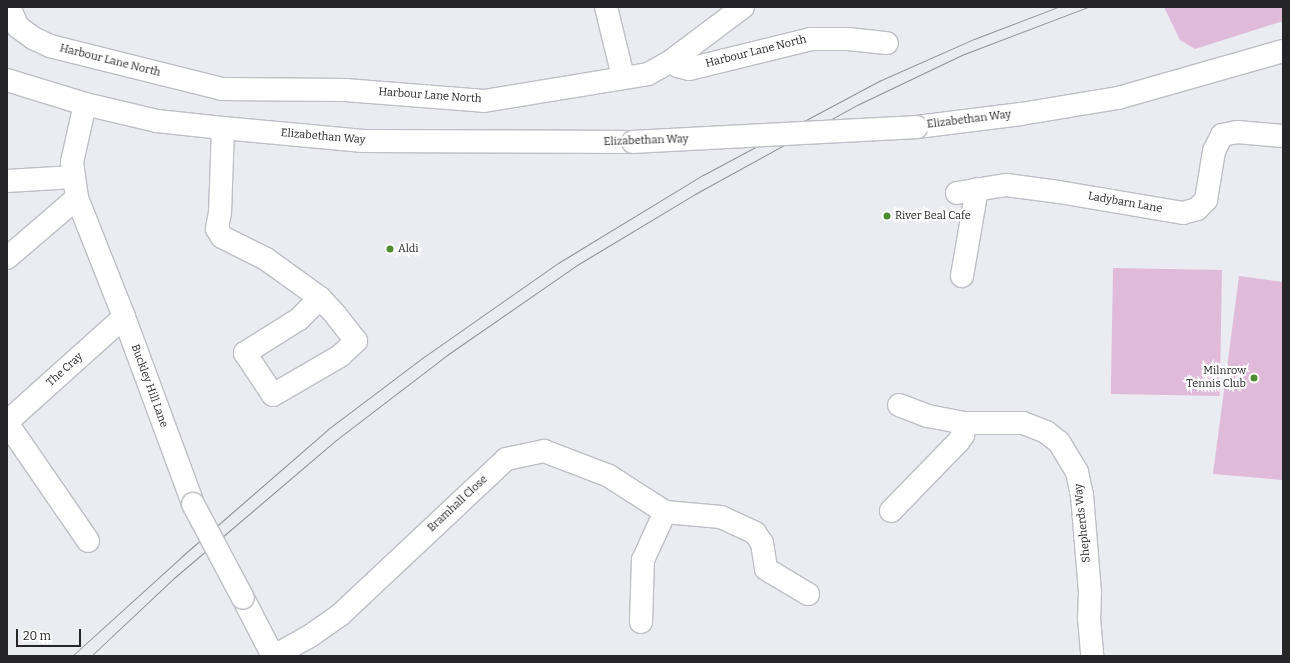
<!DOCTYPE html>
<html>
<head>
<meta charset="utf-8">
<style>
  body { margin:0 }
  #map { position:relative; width:1290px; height:663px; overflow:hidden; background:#eaecf2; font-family:Bitter,serif }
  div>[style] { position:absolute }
  .green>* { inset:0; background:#dfbbd9; transform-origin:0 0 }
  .roads { filter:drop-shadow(1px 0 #bebfc6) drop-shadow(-1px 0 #bebfc6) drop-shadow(0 1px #bebfc6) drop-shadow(0 -1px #bebfc6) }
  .minor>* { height:22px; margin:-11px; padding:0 11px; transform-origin:11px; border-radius:11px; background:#fff }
  .major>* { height:22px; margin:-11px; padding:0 11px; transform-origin:11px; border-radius:11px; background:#fff }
  .tram>* { height:1px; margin:-0.5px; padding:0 0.5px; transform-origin:0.5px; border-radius:0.5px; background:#909195 }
  .bridges { filter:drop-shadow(1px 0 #bebfc6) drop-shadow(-1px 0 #bebfc6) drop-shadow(0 1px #bebfc6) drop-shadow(0 -1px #bebfc6) }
  .minor-bridge>* { height:22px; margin:-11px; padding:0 11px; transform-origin:11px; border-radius:11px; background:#fff }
  .major-bridge>* { height:22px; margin:-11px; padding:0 11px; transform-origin:11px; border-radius:11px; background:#fff }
  .dots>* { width:11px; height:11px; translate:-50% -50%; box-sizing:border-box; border:2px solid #fff; border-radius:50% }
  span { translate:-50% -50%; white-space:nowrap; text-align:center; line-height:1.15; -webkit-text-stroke:4px #fff; paint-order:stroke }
  .street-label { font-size:11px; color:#252528 }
  .poi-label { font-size:11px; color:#252528 }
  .left { translate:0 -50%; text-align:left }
  .right { translate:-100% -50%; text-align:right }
  .frame { position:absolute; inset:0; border:8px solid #252528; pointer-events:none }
  .scale { position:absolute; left:16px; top:629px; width:65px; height:18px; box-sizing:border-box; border:2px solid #252528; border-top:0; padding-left:5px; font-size:12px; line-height:14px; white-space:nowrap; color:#252528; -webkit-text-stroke:3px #fff; paint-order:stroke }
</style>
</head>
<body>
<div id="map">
  <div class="green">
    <div style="clip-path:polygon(1164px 7px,1283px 7px,1283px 21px,1195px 49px,1180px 40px)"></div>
    <div style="left:1113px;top:268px;width:109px;height:126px;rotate:1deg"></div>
    <div style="clip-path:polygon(1239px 276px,1283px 282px,1283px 480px,1213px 474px)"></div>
  </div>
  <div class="roads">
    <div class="minor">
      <div style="left:9px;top:7px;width:22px;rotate:66deg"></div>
      <div style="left:18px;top:27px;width:19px;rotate:36deg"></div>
      <div style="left:33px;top:38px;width:19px;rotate:25deg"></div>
      <div style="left:50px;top:46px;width:177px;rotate:14deg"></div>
      <div style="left:222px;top:89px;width:123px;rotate:0.5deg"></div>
      <div style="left:345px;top:90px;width:139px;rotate:4.5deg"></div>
      <div style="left:484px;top:101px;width:166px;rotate:-9.3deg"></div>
      <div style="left:648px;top:74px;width:26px;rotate:-29deg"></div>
      <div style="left:671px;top:61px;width:9px;rotate:36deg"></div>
      <div style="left:678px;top:66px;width:11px;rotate:15deg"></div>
      <div style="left:689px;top:69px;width:126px;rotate:-13.8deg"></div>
      <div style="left:811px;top:39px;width:37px"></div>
      <div style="left:848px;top:39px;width:39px;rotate:6deg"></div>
      <div style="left:606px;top:7px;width:72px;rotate:76.3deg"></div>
      <div style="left:671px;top:61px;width:90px;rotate:-36.9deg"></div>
      <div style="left:85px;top:104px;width:59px;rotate:102.6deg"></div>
      <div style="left:72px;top:162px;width:36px;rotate:82deg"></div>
      <div style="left:77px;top:198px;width:128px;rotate:68.4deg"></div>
      <div style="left:124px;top:317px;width:199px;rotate:69.7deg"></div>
      <div style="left:223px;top:128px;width:84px;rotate:92deg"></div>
      <div style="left:220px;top:212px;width:17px;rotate:100deg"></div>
      <div style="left:217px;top:229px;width:9px;rotate:58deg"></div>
      <div style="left:222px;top:237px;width:49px;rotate:26.6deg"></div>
      <div style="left:266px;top:259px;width:67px;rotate:35.8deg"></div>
      <div style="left:320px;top:298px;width:30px;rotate:135deg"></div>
      <div style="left:299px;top:319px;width:64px;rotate:147.8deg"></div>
      <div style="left:245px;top:353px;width:50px;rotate:56.3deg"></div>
      <div style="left:273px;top:395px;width:78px;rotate:-30.2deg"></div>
      <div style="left:340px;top:356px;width:22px;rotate:-43deg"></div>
      <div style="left:356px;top:341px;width:34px;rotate:-128deg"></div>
      <div style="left:335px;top:314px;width:22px;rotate:-133deg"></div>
      <div style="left:7px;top:181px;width:67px;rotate:-3.4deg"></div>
      <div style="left:957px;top:193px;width:50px;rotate:-9.3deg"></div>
      <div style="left:1006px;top:185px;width:53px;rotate:7.5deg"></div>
      <div style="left:1059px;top:192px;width:126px;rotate:9.6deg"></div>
      <div style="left:1183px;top:213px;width:15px;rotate:-16deg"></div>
      <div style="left:1197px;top:209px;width:13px;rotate:-45deg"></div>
      <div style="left:1206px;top:200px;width:50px;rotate:-80.7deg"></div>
      <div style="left:1214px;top:151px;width:18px;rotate:-63deg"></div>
      <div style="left:1222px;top:135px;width:15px;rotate:-11deg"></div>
      <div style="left:1237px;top:132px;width:46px;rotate:5deg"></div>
      <div style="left:7px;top:258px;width:92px;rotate:-40.6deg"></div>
      <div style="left:962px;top:276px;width:88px;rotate:-80.2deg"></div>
      <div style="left:899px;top:405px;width:31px;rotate:21deg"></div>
      <div style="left:928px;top:416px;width:37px;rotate:11deg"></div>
      <div style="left:964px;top:423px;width:59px"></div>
      <div style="left:1023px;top:423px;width:25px;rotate:21deg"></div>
      <div style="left:1046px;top:432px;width:16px;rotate:38deg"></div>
      <div style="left:1059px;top:442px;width:35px;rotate:59deg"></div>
      <div style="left:1077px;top:472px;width:24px;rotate:78deg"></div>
      <div style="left:1082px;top:495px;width:97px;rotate:85.3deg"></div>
      <div style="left:1090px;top:592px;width:26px;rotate:92deg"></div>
      <div style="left:1089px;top:618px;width:38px;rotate:85deg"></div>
      <div style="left:7px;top:422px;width:157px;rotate:-41.9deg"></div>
      <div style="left:7px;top:423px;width:143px;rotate:55.5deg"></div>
      <div style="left:891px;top:511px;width:96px;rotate:-45.8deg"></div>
      <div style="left:958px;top:442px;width:9px;rotate:-54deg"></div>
      <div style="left:963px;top:435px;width:12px;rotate:-85deg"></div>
      <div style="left:243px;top:598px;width:65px;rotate:62.7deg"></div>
      <div style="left:641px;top:622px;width:62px;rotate:-88.2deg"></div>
      <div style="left:643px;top:560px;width:53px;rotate:-65.4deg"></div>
      <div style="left:274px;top:656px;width:41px;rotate:-29.1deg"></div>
      <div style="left:310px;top:636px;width:37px;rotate:-35deg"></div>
      <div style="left:340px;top:615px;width:228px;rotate:-43.2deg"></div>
      <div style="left:506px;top:459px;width:39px;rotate:-12deg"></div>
      <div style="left:544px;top:451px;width:70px;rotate:21deg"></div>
      <div style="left:609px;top:476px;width:67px;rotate:32.7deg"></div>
      <div style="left:665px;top:512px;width:56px;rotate:5.1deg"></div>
      <div style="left:721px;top:517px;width:38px;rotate:25deg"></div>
      <div style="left:755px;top:533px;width:12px;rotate:55deg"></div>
      <div style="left:762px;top:543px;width:26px;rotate:81deg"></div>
      <div style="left:766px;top:569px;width:49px;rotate:30.8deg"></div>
    </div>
    <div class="major">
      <div style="left:7px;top:80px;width:82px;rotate:17.1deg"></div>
      <div style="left:85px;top:104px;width:74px;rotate:13.3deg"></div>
      <div style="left:157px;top:121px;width:66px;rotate:6.1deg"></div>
      <div style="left:223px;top:128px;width:141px;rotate:5.3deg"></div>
      <div style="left:363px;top:141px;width:270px;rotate:0.2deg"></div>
      <div style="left:917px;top:127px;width:105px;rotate:-7.1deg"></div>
      <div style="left:1021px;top:114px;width:98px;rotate:-9.4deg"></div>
      <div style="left:1118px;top:98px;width:172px;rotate:-15.9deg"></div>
    </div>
  </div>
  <div class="tram">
    <div style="left:72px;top:656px;width:147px;rotate:-42.2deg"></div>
    <div style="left:181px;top:557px;width:195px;rotate:-41deg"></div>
    <div style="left:328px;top:429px;width:121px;rotate:-37deg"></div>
    <div style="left:425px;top:356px;width:162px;rotate:-35deg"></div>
    <div style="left:558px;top:263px;width:170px;rotate:-31.3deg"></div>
    <div style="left:703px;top:175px;width:200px;rotate:-28.1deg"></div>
    <div style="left:879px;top:81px;width:104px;rotate:-23.9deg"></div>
    <div style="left:974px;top:39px;width:90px;rotate:-20.9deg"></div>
    <div style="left:91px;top:656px;width:114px;rotate:-43.2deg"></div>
    <div style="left:174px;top:578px;width:213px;rotate:-40.4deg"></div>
    <div style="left:336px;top:440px;width:140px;rotate:-37.4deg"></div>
    <div style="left:447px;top:355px;width:158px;rotate:-34.7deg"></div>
    <div style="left:577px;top:265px;width:138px;rotate:-31deg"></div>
    <div style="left:695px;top:194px;width:185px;rotate:-28.8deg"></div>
    <div style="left:857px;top:105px;width:119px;rotate:-25.5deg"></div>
    <div style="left:964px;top:54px;width:133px;rotate:-20.8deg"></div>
  </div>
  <div class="bridges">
    <div class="minor-bridge">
      <div style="left:193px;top:504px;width:106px;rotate:62deg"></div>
    </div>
    <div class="major-bridge">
      <div style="left:633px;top:142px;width:284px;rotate:-3deg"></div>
    </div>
  </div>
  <div class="dots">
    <div style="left:887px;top:216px;background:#4d8c2c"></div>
    <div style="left:390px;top:249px;background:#4d8c2c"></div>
    <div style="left:1254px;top:378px;background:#4d8c2c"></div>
  </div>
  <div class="street-label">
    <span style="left:756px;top:52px;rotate:-14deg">Harbour Lane North</span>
    <span style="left:110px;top:61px;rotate:14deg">Harbour Lane North</span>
    <span style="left:430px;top:96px;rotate:4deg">Harbour Lane North</span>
    <span style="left:969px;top:120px;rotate:-7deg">Elizabethan Way</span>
    <span style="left:323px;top:137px;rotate:5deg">Elizabethan Way</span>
    <span style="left:646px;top:141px;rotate:-2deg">Elizabethan Way</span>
    <span style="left:1125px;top:203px;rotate:10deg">Ladybarn Lane</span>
    <span style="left:65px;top:370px;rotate:-42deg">The Cray</span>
    <span style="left:149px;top:386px;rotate:70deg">Buckley Hill Lane</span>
    <span style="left:458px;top:504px;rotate:-43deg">Bramhall Close</span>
    <span style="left:1083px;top:523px;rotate:-96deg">Shepherds Way</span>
  </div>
  <div class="poi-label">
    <span class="left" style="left:895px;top:216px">River Beal Cafe</span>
    <span class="left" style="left:398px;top:249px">Aldi</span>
    <span class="right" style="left:1246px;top:378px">Milnrow<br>Tennis Club</span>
  </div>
  <div class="frame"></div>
  <div class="scale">20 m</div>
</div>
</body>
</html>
